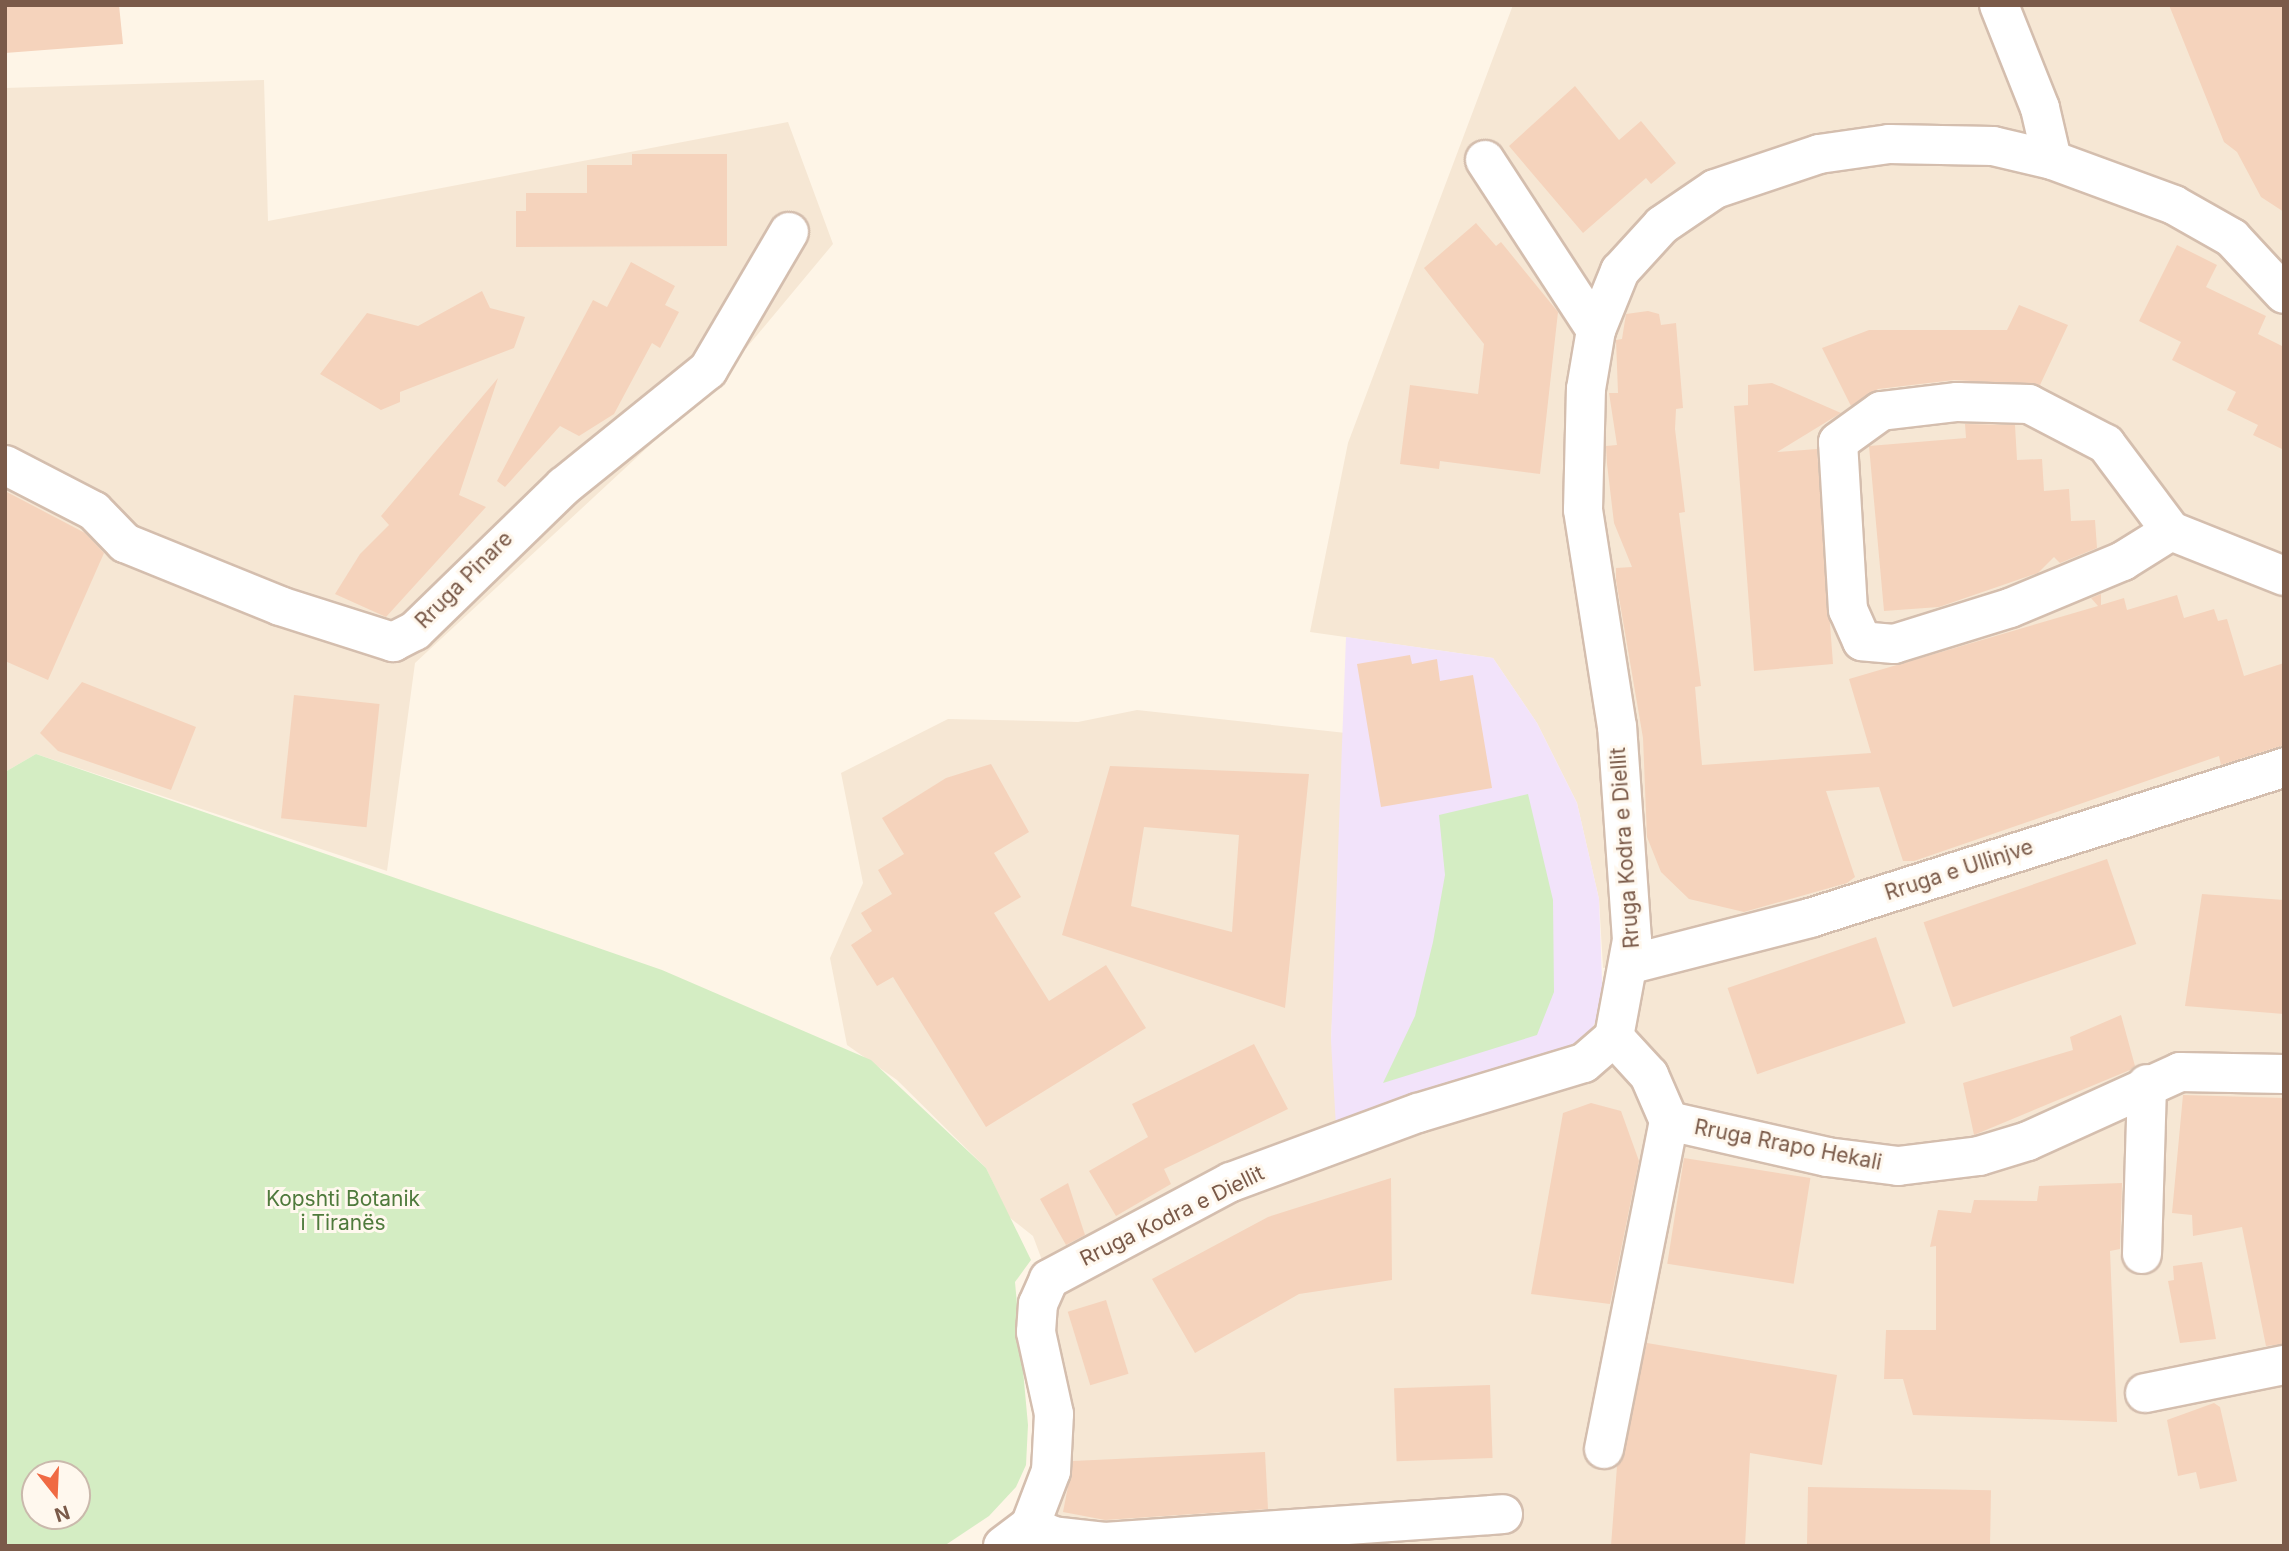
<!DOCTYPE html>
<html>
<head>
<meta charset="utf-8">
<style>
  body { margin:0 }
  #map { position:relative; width:2289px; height:1551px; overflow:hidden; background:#fef5e7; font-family:Inter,sans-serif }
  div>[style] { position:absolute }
  .residential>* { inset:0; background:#f6e7d4 }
  .education>* { inset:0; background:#f2e3fa }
  .green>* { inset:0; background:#d4edc3 }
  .building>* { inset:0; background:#f5d3bc; transform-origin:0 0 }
  .roads { filter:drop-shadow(2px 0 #d4beae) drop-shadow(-2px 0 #d4beae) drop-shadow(0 2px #d4beae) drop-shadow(0 -2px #d4beae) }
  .street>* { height:38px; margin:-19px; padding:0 19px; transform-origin:19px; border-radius:19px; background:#fff }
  span { translate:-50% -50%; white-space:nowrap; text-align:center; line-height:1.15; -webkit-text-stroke:6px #fff8ee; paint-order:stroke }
  .street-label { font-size:21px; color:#7a5a49 }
  .park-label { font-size:21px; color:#4f7a3c }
  .frame { position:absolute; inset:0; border:7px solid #7a5a49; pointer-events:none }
  .north { position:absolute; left:21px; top:1460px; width:70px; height:70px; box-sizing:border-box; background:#fff8ee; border:2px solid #cab9ac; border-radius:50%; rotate:162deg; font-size:19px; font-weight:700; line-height:28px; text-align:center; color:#7a5a49 }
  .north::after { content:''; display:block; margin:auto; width:24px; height:32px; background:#f06a43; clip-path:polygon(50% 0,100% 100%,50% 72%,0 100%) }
</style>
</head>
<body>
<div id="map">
  <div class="residential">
    <div style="clip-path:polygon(1513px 5px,2284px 5px,2284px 1546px,1003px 1546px,1030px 1526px,1049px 1279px,1033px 1236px,1009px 1217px,986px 1168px,897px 1080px,847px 1045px,830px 958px,863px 883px,841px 773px,948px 719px,1078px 722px,1137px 710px,1346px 733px,1331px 1041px,1584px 1063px,1630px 964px,1603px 968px,1599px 899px,1577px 803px,1537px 723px,1493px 658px,1310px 632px,1348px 443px)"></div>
    <div style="clip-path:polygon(264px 80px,268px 221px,788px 122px,833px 244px,718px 382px,415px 663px,387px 871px,36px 754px,5px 772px,5px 88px)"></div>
  </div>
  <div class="education">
    <div style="clip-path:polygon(1346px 637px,1493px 658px,1537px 723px,1577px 803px,1599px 899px,1603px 1008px,1585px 1041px,1560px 1059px,1336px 1127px,1331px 1041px)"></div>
  </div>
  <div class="green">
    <div style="clip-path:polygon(evenodd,36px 754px,662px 970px,871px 1060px,986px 1168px,1031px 1260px,1015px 1282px,1028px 1425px,1026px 1465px,1016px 1487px,989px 1516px,944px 1546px,5px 1546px,5px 772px,36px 754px,35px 1474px,77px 1474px,77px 1516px,35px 1516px,35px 1474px)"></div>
    <div style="clip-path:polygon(1528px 794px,1553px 900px,1554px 992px,1537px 1035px,1383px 1083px,1415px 1016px,1433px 942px,1445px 875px,1439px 815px)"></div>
  </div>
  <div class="building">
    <div style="clip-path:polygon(5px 5px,119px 5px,123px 44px,5px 53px)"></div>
    <div style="clip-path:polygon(2169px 5px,2284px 5px,2284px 212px,2261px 197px,2237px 152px,2224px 142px)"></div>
    <div style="clip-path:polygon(1575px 86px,1619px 140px,1641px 121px,1676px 163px,1651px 184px,1646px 178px,1583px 233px,1509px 146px)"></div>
    <div style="clip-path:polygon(632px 154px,727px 154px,727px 246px,516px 247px,516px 211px,526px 211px,526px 193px,587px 193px,587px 165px,632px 165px)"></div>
    <div style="clip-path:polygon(1476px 223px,1496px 246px,1501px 242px,1558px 312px,1540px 474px,1440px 461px,1439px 469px,1400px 464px,1410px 385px,1478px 394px,1484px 344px,1424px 268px)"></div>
    <div style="clip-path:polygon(2177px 245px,2217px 265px,2206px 287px,2266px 316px,2258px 334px,2284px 347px,2284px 450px,2253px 435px,2258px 425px,2227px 410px,2236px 392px,2172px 360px,2181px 342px,2139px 321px)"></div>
    <div style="clip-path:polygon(631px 262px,675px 286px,665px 305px,679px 312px,660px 348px,652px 343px,614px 414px,579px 436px,560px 426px,505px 487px,497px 481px,593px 300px,607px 307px)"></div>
    <div style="clip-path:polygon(482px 291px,490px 308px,525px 317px,514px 348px,400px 392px,400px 402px,381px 410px,320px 374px,367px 313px,418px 326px)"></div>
    <div style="clip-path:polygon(2019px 305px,2068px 325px,2040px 385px,1954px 380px,1878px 389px,1851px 406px,1822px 348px,1869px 330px,2007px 330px)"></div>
    <div style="clip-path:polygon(1648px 311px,1659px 314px,1661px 325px,1676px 323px,1683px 408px,1676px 409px,1675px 429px,1685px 512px,1679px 513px,1701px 686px,1695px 687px,1702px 765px,1871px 753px,1849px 679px,2098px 606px,2091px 598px,2101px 594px,2101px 605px,2124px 598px,2127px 610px,2177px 595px,2184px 618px,2214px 609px,2218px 621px,2227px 619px,2244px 676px,2284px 663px,2284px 745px,2221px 765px,2219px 756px,1914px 861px,1903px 861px,1879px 787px,1826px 791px,1855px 877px,1847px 883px,1744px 912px,1689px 899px,1661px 872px,1647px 837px,1643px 738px,1616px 580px,1616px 568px,1632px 567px,1614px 523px,1607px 464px,1606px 446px,1617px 445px,1609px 393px,1618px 393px,1616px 340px,1622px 339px,1626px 314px)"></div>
    <div style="clip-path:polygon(498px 378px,459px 495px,486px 507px,386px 617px,335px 594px,360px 554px,389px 525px,381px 516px)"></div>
    <div style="clip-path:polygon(1772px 383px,1841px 413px,1777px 452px,1817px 449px,1833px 664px,1754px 671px,1734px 406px,1748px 405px,1748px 385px)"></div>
    <div style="clip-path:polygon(1965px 424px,2015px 425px,2017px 460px,2042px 459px,2044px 491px,2069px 489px,2071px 521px,2095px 520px,2097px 548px,2060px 563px,2054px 557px,2038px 573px,1939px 607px,1884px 611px,1869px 446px,1966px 438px)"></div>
    <div style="clip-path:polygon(5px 491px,85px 533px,104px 553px,48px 680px,5px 661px)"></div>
    <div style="clip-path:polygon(1410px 655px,1412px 664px,1437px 659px,1440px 681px,1473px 675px,1492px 788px,1381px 807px,1357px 664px)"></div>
    <div style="clip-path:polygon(82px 682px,196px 727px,171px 790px,58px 751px,40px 733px)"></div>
    <div style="left:294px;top:695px;width:86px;height:124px;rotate:6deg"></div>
    <div style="clip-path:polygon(991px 764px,1029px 832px,994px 853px,1021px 897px,994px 913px,1049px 1001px,1106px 965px,1146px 1028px,986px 1127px,893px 977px,877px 986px,851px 945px,872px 931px,861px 913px,892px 894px,878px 870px,904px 854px,882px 818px,946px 778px)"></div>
    <div style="clip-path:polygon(evenodd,1110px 766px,1309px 774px,1285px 1008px,1062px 935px,1110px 766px,1144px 827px,1239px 835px,1232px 932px,1131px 906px,1144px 827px)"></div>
    <div style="left:2107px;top:859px;width:90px;height:194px;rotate:71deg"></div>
    <div style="clip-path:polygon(2202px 894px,2284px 900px,2284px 1014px,2185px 1006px)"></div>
    <div style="left:1876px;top:937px;width:91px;height:157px;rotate:71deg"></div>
    <div style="clip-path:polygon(2121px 1015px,2135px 1066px,2130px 1070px,1974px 1135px,1963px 1083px,2073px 1050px,2070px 1037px)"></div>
    <div style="clip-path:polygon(1254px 1044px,1288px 1109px,1164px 1169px,1171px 1184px,1116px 1216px,1089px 1171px,1148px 1137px,1132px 1104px)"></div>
    <div style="clip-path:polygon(2183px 1095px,2284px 1098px,2284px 1344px,2266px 1346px,2242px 1227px,2193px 1236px,2192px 1215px,2172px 1213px)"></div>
    <div style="clip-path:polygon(1591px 1103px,1621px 1111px,1639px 1161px,1610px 1304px,1531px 1294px,1563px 1113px)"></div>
    <div style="left:1684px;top:1158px;width:128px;height:107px;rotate:9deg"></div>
    <div style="clip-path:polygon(1391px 1178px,1392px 1280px,1299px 1294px,1195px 1353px,1152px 1279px,1268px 1217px)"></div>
    <div style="clip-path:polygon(1068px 1183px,1085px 1235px,1066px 1245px,1040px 1199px)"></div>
    <div style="clip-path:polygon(2122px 1183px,2120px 1249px,2110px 1251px,2117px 1422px,1913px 1415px,1903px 1379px,1884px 1379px,1886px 1330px,1936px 1330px,1936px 1246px,1930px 1247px,1938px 1210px,1971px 1213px,1974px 1200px,2037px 1201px,2039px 1186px)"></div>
    <div style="clip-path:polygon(2202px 1262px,2216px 1339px,2180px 1343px,2168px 1281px,2174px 1280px,2173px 1266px)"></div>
    <div style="left:1106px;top:1300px;width:77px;height:40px;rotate:73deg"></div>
    <div style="clip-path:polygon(1647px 1343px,1837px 1375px,1822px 1465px,1750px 1453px,1745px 1546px,1611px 1546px,1617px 1466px)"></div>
    <div style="left:1490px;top:1385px;width:73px;height:96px;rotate:88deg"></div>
    <div style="clip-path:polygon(2214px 1403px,2220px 1407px,2237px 1481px,2200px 1489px,2196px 1472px,2178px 1476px,2167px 1420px)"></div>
    <div style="clip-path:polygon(1265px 1452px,1268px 1509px,1105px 1520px,1063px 1512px,1073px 1461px)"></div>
    <div style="left:1808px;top:1487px;width:183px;height:59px;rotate:1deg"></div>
  </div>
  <div class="roads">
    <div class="street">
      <div style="left:1999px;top:5px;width:111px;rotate:68.3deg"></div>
      <div style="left:2040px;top:108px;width:53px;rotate:77deg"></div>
      <div style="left:1485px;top:160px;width:203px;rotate:56.9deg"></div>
      <div style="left:5px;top:465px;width:100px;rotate:27.3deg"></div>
      <div style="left:94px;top:511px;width:45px;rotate:45.9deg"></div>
      <div style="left:125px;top:543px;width:167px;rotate:22.1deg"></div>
      <div style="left:280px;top:606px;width:119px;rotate:17.7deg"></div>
      <div style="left:393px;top:642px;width:25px;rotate:-27deg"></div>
      <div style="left:415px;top:631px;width:208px;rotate:-44.2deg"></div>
      <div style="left:564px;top:486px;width:185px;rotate:-38.9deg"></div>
      <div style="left:708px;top:370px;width:160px;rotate:-59.6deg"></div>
      <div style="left:2171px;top:531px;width:57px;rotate:148deg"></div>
      <div style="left:2123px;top:561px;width:122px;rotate:157.4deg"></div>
      <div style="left:2010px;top:608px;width:121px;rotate:162.8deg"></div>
      <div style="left:1894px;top:644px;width:32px;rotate:-175deg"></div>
      <div style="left:1862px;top:641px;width:34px;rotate:-114deg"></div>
      <div style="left:1848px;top:610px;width:168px;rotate:-93.4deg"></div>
      <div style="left:1838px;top:442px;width:53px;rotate:-35.8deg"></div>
      <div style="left:1881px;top:411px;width:77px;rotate:-6.8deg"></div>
      <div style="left:1957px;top:402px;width:72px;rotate:1.6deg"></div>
      <div style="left:2029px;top:404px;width:87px;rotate:27.5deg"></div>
      <div style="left:2106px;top:444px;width:109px;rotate:53.2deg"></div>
      <div style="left:2171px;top:531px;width:122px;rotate:21.7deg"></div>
      <div style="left:1631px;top:964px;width:185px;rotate:-14.4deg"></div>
      <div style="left:1810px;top:918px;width:497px;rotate:-17.6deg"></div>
      <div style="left:1614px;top:1037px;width:52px;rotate:47.4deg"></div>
      <div style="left:1649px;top:1075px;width:50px;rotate:66.5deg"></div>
      <div style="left:1669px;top:1121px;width:162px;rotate:12.8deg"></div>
      <div style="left:1827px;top:1157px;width:72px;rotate:7.2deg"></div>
      <div style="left:1898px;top:1166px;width:82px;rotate:-7deg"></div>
      <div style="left:1979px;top:1156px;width:51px;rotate:-17deg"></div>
      <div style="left:2028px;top:1141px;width:167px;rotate:-24.4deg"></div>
      <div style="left:2180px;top:1072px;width:104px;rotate:1.1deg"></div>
      <div style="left:2142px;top:1254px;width:170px;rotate:-88.3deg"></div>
      <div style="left:2145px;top:1393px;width:142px;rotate:-11.4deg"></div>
      <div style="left:1604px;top:1449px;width:334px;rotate:-78.8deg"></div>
      <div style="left:1030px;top:1526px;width:25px;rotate:23deg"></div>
      <div style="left:1053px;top:1536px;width:52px;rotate:6.6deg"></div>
      <div style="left:1105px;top:1542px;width:399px;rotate:-4deg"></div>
      <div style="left:1003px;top:1546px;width:34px;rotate:-37deg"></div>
      <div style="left:1030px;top:1526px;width:59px;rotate:-69.1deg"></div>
      <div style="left:1051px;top:1471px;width:57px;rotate:-87deg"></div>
      <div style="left:1054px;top:1414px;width:84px;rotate:-102.4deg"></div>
      <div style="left:1036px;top:1332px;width:28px;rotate:-86deg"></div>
      <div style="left:1038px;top:1304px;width:27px;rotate:-66deg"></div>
      <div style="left:1049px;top:1279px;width:206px;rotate:-28.1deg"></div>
      <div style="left:1231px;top:1182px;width:199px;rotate:-20.3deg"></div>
      <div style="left:1418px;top:1113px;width:173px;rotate:-16.8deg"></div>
      <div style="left:1584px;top:1063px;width:40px;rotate:-41deg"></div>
      <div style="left:1614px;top:1037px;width:99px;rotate:-79.5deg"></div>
      <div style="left:1632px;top:940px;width:214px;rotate:-94deg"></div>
      <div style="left:1617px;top:727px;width:220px;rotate:-98.9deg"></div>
      <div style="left:1583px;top:510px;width:121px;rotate:-88.6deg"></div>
      <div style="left:1586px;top:389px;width:60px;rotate:-80.4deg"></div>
      <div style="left:1596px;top:330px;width:64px;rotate:-67.9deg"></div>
      <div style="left:1620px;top:271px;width:62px;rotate:-47.6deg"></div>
      <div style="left:1662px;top:225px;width:64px;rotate:-34.2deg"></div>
      <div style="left:1715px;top:189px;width:110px;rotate:-18.6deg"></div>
      <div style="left:1819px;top:154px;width:71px;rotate:-8.1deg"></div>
      <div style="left:1889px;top:144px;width:104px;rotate:1.1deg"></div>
      <div style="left:1993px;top:146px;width:61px;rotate:13.3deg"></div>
      <div style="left:2052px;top:160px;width:130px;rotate:20.2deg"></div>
      <div style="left:2174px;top:205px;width:67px;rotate:29.6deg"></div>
      <div style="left:2232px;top:238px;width:76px;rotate:47.1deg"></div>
    </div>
  </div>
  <div class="street-label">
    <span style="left:464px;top:580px;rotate:-45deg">Rruga Pinare</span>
    <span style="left:1625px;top:848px;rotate:-94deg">Rruga Kodra e Diellit</span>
    <span style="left:1959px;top:870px;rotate:-18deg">Rruga e Ullinjve</span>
    <span style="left:1788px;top:1145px;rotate:11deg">Rruga Rrapo Hekali</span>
    <span style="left:1172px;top:1216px;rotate:-26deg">Rruga Kodra e Diellit</span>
  </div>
  <div class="park-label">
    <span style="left:343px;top:1211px">Kopshti Botanik<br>i Tiranës</span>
  </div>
  <div class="frame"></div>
  <div class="north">N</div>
</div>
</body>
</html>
